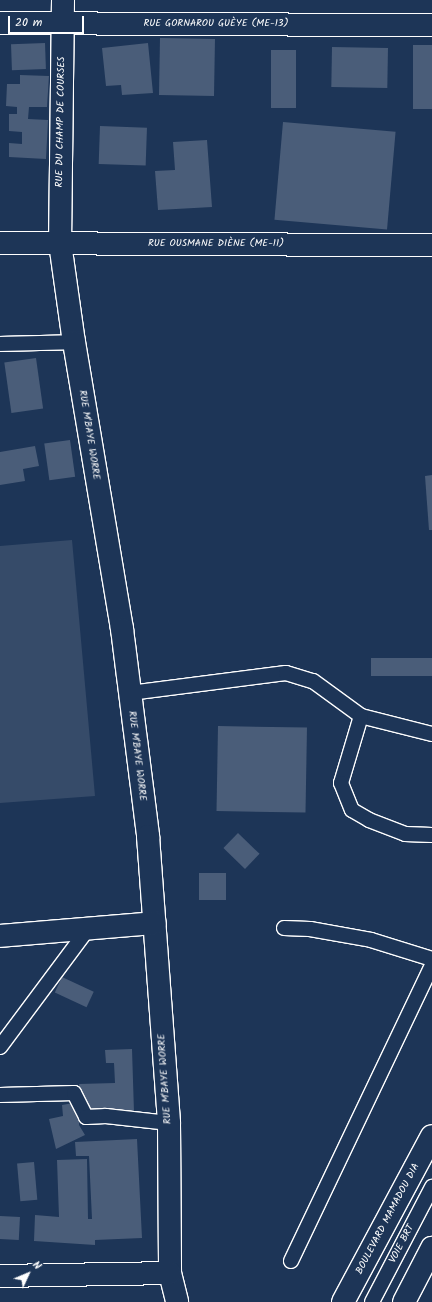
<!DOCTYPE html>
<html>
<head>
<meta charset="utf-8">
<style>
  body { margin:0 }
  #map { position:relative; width:432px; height:1302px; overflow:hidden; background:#1d3557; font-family:Kalam,sans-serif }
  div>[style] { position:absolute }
  .green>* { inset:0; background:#364b69 }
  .building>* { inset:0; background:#4a5d79; transform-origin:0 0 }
  .roads { filter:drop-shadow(1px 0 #fff) drop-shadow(-1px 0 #fff) drop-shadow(0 1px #fff) drop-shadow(0 -1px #fff) }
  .service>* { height:14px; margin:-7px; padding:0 7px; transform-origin:7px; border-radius:7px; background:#1d3557 }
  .minor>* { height:22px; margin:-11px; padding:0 11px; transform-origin:11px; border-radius:11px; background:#1d3557 }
  .tertiary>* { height:22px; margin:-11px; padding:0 11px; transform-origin:11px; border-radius:11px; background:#1d3557 }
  span { translate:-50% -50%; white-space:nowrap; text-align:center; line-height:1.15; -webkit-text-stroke:3px #1d3557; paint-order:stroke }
  .street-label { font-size:10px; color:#fff }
  .north { position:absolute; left:8px; top:1254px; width:40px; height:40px; -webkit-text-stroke:3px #1d3557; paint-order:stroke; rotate:46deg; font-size:11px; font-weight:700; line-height:16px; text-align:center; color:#fff }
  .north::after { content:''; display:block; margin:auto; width:14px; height:18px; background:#fff; clip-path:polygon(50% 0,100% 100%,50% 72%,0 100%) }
  .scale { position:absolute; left:8px; top:16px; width:76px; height:18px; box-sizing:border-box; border:2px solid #fff; border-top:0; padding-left:5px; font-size:12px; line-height:14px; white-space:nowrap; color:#fff; -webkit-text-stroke:3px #1d3557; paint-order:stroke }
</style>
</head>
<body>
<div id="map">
  <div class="green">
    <div style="clip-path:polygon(72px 540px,95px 796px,0 803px,0 546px)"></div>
  </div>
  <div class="building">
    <div style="left:160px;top:38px;width:55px;height:57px;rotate:1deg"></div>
    <div style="left:45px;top:43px;width:26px;height:34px;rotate:88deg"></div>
    <div style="clip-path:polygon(148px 43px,153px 93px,122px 95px,121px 85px,106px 86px,102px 48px)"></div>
    <div style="left:413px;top:45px;width:19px;height:64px"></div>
    <div style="left:332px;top:47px;width:56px;height:40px;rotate:1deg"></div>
    <div style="left:271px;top:50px;width:25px;height:58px"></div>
    <div style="clip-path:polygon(20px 75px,49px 76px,47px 107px,29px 107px,28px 119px,48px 120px,46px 159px,9px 157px,9px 143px,22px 144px,22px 132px,9px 131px,9px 114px,17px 114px,17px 107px,6px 106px,7px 84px,20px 84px)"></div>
    <div style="left:283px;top:122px;width:113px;height:98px;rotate:5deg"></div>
    <div style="left:100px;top:126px;width:47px;height:38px;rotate:2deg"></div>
    <div style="clip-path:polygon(207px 140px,212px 207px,158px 210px,155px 171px,175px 170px,173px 142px)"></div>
    <div style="left:36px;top:358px;width:51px;height:32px;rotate:82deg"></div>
    <div style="left:70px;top:440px;width:37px;height:26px;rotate:82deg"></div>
    <div style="clip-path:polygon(35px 446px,39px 466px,23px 469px,25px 481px,0 485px,0 452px)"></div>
    <div style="clip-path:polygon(432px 475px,432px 530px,429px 530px,425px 476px)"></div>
    <div style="left:432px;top:658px;width:18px;height:61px;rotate:90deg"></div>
    <div style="left:218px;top:726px;width:89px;height:85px;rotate:1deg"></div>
    <div style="left:238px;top:833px;width:30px;height:21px;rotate:44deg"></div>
    <div style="left:199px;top:873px;width:27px;height:27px"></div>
    <div style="left:62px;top:977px;width:35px;height:17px;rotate:25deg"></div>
    <div style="clip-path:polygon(132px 1049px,134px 1112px,85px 1113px,79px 1084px,115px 1083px,114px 1063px,106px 1063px,105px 1050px)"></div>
    <div style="clip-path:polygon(79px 1102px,79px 1125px,85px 1135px,56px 1149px,49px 1119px,63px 1116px,62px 1105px)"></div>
    <div style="clip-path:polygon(137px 1139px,142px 1238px,95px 1240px,95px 1245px,34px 1241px,35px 1215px,59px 1217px,57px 1160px,87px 1159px,88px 1219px,92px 1219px,89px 1156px,76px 1156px,75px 1142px)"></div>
    <div style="left:34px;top:1162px;width:38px;height:17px;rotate:85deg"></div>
    <div style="left:0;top:1216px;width:20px;height:23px;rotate:3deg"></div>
  </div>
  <div class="roads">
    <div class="service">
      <div style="left:0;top:344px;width:74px;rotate:-1.5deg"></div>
      <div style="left:130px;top:693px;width:157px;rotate:-7.3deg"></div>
      <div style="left:286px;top:673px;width:28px;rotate:17deg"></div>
      <div style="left:313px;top:681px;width:59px;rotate:36.1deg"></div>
      <div style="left:432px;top:734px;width:73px;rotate:-165.8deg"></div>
      <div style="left:361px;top:716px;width:70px;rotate:106.6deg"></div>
      <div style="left:341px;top:783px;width:29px;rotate:68deg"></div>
      <div style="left:352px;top:810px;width:20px;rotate:30deg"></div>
      <div style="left:369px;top:820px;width:39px;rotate:21deg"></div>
      <div style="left:405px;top:834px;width:27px;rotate:2deg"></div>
      <div style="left:284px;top:928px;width:26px;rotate:2deg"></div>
      <div style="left:310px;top:929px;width:62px;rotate:10.2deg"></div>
      <div style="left:371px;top:940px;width:64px;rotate:17.3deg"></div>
      <div style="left:0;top:1047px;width:147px;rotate:-53.3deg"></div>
      <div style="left:0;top:1095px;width:74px;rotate:-1.5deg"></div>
      <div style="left:74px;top:1093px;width:27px;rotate:63deg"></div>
      <div style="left:86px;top:1117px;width:20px;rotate:-3deg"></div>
      <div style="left:106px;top:1116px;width:63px;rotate:6.3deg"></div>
      <div style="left:291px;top:1261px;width:327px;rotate:-64.5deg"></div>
      <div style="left:372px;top:1302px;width:130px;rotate:-62.4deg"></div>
    </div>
    <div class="minor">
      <div style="left:63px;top:0;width:243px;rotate:90.7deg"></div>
      <div style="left:60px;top:243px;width:100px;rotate:82deg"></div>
      <div style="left:74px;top:342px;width:291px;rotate:80.5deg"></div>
      <div style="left:122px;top:629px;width:209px;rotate:82.8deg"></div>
      <div style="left:148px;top:836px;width:288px;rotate:85.8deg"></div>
      <div style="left:169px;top:1123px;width:150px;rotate:89.6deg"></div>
      <div style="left:170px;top:1273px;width:30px;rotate:76deg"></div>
      <div style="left:0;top:23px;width:432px;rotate:0.3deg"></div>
      <div style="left:0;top:243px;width:432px;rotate:0.3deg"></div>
      <div style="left:0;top:936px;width:155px;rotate:-4.8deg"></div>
      <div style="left:0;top:1276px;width:170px;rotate:-1deg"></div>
    </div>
    <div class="tertiary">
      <div style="left:343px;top:1302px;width:188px;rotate:-61.8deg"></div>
      <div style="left:404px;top:1302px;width:61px;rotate:-62.6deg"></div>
    </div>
  </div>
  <div class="street-label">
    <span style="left:216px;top:24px">RUE GORNAROU GUÈYE (ME-13)</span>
    <span style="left:61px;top:122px;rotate:-89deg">RUE DU CHAMP DE COURSES</span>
    <span style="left:216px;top:244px">RUE OUSMANE DIÈNE (ME-11)</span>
    <span style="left:89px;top:435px;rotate:81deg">RUE M'BAYE WORRE</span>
    <span style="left:137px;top:756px;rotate:83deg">RUE M'BAYE WORRE</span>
    <span style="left:165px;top:1079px;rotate:-94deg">RUE M'BAYE WORRE</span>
    <span style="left:388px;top:1219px;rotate:-62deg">BOULEVARD MAMADOU DIA</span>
    <span style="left:402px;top:1244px;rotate:-62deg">VOIE BRT</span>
  </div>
  <div class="north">N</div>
  <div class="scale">20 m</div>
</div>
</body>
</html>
